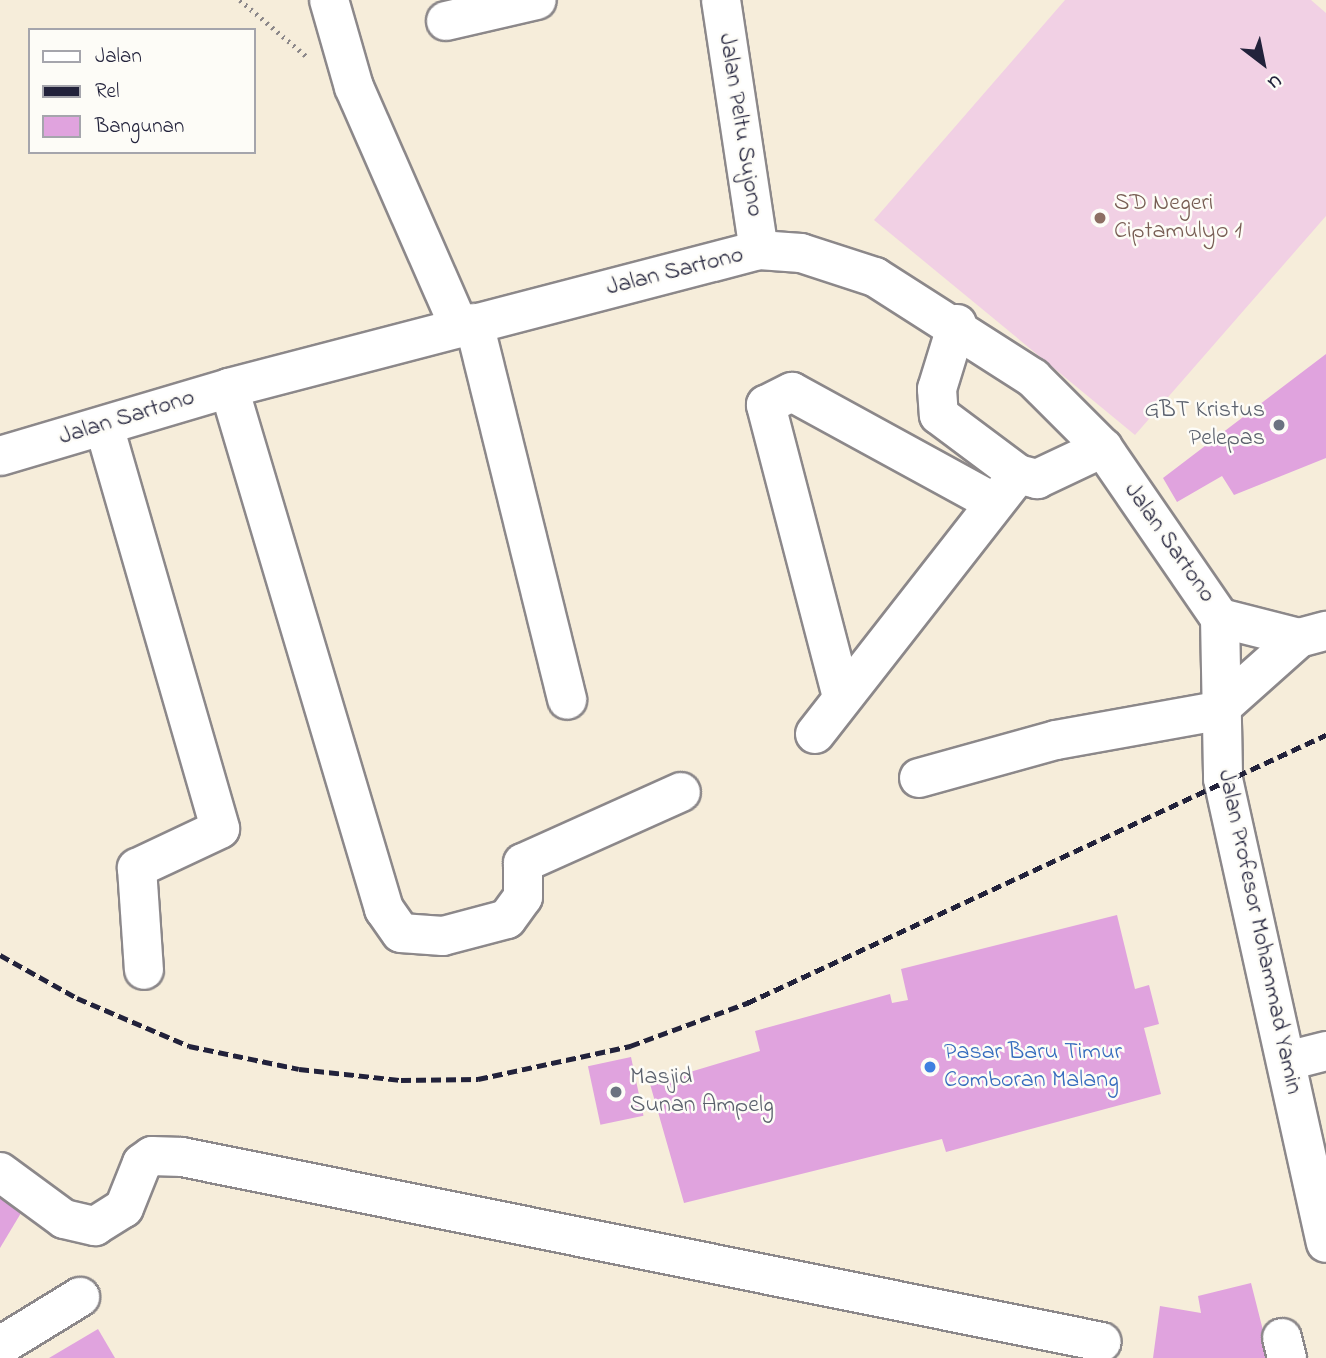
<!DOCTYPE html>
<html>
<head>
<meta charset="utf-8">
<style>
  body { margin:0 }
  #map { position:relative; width:1326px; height:1358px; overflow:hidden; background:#f6edda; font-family:"Indie Flower",sans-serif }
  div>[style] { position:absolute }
  .built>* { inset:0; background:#f1d0e4 }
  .building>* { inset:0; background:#e0a3de; transform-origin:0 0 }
  .path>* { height:4.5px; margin-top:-2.25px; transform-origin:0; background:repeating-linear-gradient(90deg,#8c888a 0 2px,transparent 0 7px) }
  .roads { filter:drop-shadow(2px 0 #8c888a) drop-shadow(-2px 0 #8c888a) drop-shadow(0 2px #8c888a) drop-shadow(0 -2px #8c888a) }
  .minor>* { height:38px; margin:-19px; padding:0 19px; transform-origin:19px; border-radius:19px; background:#fff }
  .rail>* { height:5px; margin-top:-2.5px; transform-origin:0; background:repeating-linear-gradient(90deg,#22223b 0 10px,transparent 0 15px) }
  .dots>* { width:19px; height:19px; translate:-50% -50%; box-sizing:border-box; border:4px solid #fdfcf7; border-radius:50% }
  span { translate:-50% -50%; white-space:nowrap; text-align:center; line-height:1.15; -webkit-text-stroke:5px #fdfcf7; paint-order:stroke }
  .street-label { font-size:24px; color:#22223b }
  .education-label { font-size:24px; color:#785e54 }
  .left { translate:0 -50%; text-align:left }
  .worship-label { font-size:24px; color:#5b616d }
  .right { translate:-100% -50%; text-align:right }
  .shop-label { font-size:24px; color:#366cbe }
  .legend { position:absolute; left:28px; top:28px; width:228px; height:126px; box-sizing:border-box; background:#fdfcf7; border:2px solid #a5a5ac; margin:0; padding:9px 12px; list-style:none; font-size:21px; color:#22223b }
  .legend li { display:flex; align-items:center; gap:14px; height:35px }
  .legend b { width:35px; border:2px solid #a5a5ac }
  .north { position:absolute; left:1228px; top:28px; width:70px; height:70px; -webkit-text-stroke:5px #fdfcf7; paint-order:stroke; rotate:148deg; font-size:19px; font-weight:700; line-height:28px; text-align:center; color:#22223b }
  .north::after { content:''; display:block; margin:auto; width:24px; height:32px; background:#22223b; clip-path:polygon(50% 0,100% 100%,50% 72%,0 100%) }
</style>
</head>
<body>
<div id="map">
  <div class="built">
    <div style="clip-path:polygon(1065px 0,1311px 0,1326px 13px,1326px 216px,1135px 435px,874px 220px)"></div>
  </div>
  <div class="building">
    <div style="clip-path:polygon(1326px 354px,1326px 458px,1234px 495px,1222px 476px,1177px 502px,1163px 478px)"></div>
    <div style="clip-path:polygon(1117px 915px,1135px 989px,1149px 985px,1159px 1024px,1144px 1028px,1161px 1094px,946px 1152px,942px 1139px,684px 1203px,650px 1084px,760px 1051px,755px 1031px,890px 994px,892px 1003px,908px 1000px,901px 969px)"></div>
    <div style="left:631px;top:1057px;width:60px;height:44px;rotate:78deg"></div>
    <div style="clip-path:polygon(0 1194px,21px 1213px,0 1248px)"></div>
    <div style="clip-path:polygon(1251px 1283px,1270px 1358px,1153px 1358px,1160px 1306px,1201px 1313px,1198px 1296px)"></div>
    <div style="clip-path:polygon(98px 1329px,115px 1358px,49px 1358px)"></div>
  </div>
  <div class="path">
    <div style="left:240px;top:0;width:87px;rotate:40.3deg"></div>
  </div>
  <div class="roads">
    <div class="minor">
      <div style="left:329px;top:0;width:91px;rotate:74deg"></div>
      <div style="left:354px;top:87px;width:263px;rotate:66.3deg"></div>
      <div style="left:721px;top:0;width:253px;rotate:81.4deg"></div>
      <div style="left:446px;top:21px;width:93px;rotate:-13deg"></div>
      <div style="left:474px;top:323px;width:388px;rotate:76.1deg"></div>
      <div style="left:957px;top:324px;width:68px;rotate:107.1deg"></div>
      <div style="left:937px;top:389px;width:26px;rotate:86deg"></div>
      <div style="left:939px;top:415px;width:99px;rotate:36.8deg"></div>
      <div style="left:1018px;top:474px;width:20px;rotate:15deg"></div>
      <div style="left:1037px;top:479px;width:73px;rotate:-25.2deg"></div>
      <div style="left:229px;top:388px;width:544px;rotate:73.43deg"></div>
      <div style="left:384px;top:909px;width:29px;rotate:55deg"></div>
      <div style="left:401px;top:933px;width:42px;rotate:4.1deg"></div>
      <div style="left:443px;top:936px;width:66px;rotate:-14.9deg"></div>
      <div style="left:507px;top:919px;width:27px;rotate:-54deg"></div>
      <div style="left:523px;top:897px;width:34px;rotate:-90deg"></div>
      <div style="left:523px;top:863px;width:173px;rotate:-24.2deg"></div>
      <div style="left:104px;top:426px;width:419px;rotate:73.9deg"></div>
      <div style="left:220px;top:829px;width:92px;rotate:154.8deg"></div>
      <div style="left:137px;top:868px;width:102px;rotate:86.1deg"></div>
      <div style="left:0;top:456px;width:239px;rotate:-16.5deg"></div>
      <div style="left:229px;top:388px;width:548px;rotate:-14.59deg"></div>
      <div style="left:759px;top:250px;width:42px;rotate:4.1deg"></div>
      <div style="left:801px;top:253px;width:78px;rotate:18deg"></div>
      <div style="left:875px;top:277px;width:188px;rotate:32.6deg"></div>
      <div style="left:1033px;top:378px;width:99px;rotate:45deg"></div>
      <div style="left:1103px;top:448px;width:206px;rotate:55.5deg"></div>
      <div style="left:1220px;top:618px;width:161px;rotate:88.9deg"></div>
      <div style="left:1223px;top:779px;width:475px;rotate:77.5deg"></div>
      <div style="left:1220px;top:618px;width:81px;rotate:14.2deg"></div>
      <div style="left:842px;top:697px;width:302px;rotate:-104.6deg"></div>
      <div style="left:766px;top:405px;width:29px;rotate:-27deg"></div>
      <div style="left:792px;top:392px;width:231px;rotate:28.7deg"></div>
      <div style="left:815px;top:734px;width:330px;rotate:-52deg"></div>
      <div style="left:919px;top:778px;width:142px;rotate:-15.5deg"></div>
      <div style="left:1056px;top:740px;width:164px;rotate:-10.2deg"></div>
      <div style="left:1217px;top:711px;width:110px;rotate:-41.7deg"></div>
      <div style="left:1299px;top:638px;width:28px;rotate:-15deg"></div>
      <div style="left:1287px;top:1061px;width:40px;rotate:-14.4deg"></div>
      <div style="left:0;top:1172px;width:79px;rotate:36.3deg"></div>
      <div style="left:64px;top:1219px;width:32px;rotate:13deg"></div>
      <div style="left:95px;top:1226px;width:34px;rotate:-32deg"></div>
      <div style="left:124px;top:1208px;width:48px;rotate:-68.2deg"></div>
      <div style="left:142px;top:1163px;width:12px;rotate:-35deg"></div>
      <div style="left:152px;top:1156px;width:30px;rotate:2deg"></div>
      <div style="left:182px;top:1157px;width:938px;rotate:11.37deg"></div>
      <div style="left:1282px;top:1338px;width:21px;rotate:76deg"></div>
      <div style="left:0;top:1346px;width:94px;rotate:-31.5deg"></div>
    </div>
  </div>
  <div class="rail">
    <div style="left:0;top:955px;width:88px;rotate:29.2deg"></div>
    <div style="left:77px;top:998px;width:122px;rotate:23.2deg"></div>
    <div style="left:189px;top:1046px;width:112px;rotate:11.8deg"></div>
    <div style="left:299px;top:1069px;width:103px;rotate:6.2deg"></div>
    <div style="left:401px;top:1080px;width:77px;rotate:-0.7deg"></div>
    <div style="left:478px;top:1079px;width:156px;rotate:-12.2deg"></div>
    <div style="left:630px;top:1046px;width:125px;rotate:-20.2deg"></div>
    <div style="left:747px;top:1003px;width:638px;rotate:-24.84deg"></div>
  </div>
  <div class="dots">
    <div style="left:1100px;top:218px;background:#8d6e63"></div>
    <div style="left:1279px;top:425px;background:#6b7280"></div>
    <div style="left:930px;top:1067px;background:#3f7fe0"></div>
    <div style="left:616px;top:1092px;background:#6b7280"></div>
  </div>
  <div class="street-label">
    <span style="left:740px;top:125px;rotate:81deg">Jalan Peltu Sujono</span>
    <span style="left:675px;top:272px;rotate:-14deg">Jalan Sartono</span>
    <span style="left:127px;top:418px;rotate:-17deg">Jalan Sartono</span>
    <span style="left:1169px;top:543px;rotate:55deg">Jalan Sartono</span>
    <span style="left:1259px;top:932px;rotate:78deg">Jalan Profesor Mohammad Yamin</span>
  </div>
  <div class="education-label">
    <span class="left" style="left:1114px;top:218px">SD Negeri<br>Ciptamulyo 1</span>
  </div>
  <div class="worship-label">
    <span class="right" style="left:1265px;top:425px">GBT Kristus<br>Pelepas</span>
    <span class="left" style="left:630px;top:1092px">Masjid<br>Sunan Ampelg</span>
  </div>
  <div class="shop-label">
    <span class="left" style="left:944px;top:1067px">Pasar Baru Timur<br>Comboran Malang</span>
  </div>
  <ul class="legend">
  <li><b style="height:9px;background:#fff"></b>Jalan</li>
  <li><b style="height:9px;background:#22223b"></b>Rel</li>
  <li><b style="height:19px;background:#e0a3de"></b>Bangunan</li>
  </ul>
  <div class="north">U</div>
</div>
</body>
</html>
